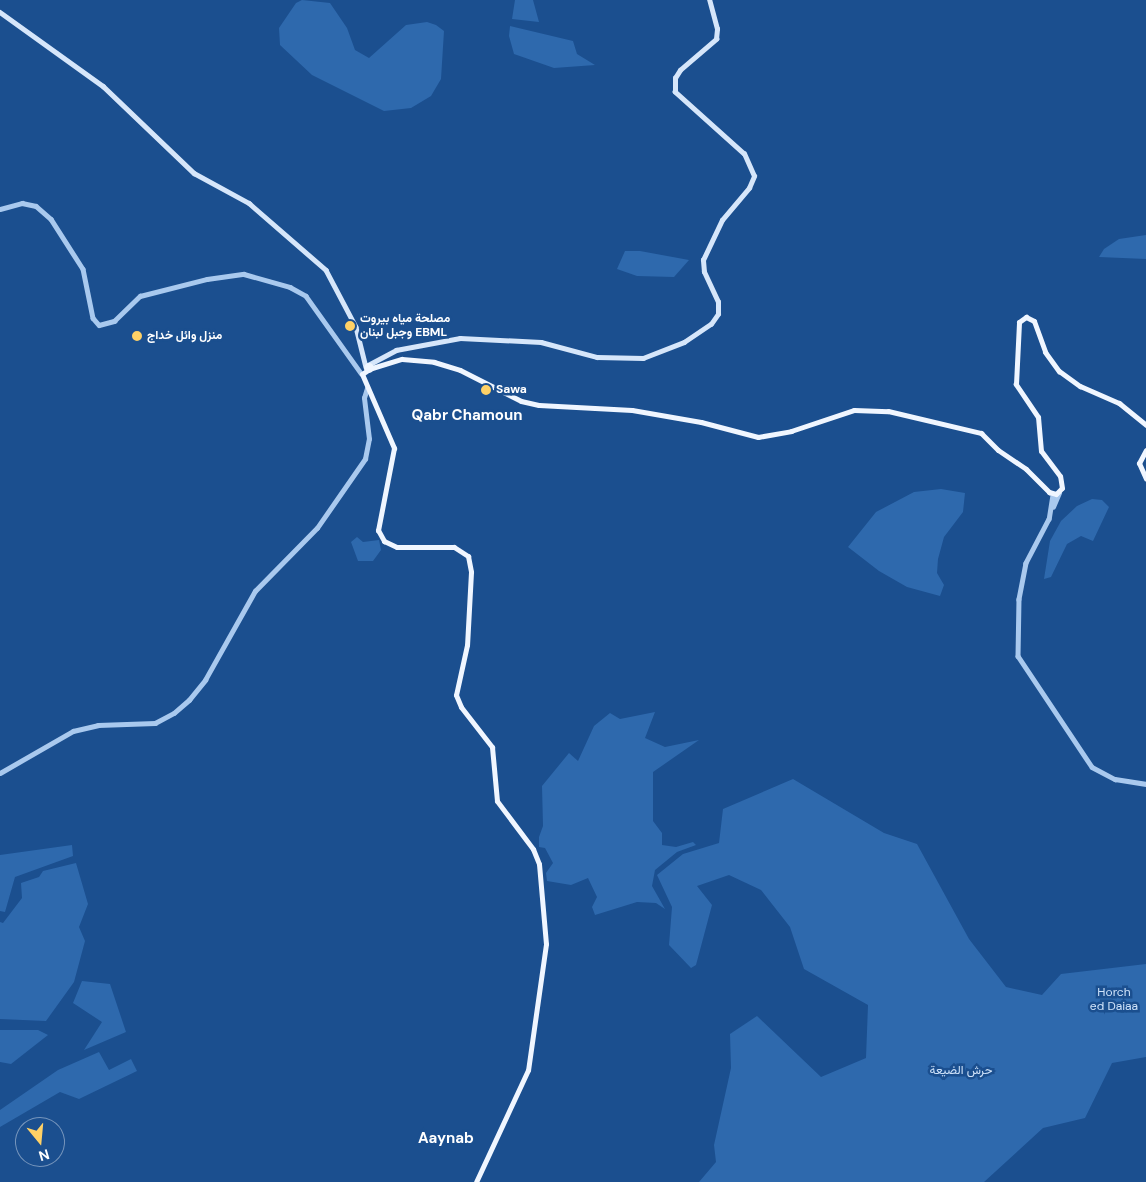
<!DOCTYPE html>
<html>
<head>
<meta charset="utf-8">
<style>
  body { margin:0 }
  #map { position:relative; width:1146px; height:1182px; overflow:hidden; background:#1b4f8f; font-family:"DM Sans",Vazirmatn,sans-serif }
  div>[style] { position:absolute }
  .green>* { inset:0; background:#2e69ad }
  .tertiary>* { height:4.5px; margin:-2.25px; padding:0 2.25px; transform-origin:2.25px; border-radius:2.25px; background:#a9c9ee }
  .secondary>* { height:4.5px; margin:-2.25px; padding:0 2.25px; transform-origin:2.25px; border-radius:2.25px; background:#d6e6fa }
  .primary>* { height:5px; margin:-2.5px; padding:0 2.5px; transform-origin:2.5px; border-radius:2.5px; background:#f0f6ff }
  .primary>.ring { margin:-2.5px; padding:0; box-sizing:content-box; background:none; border:5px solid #f0f6ff; border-radius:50% }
  .dots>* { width:14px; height:14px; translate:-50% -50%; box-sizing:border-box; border:2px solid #1b4f8f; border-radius:50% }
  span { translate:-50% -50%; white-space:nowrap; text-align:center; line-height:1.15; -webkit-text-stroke:5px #1b4f8f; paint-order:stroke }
  .poi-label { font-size:12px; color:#fff; font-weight:700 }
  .left { translate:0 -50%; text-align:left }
  .park-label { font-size:12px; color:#cfe3fa }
  .quarter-label { font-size:15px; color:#fff; font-weight:700 }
  .north { position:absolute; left:15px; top:1117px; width:50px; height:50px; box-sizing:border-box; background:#1b4f8f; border:1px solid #7695bc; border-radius:50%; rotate:163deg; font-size:14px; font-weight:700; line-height:20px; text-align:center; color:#fff }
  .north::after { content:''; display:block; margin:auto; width:18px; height:22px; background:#ffd166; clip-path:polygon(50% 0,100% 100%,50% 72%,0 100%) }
</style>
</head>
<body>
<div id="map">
  <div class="green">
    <div style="clip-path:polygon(302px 0,330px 3px,347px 28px,355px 50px,369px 58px,406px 25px,427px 22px,436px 25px,444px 31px,441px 79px,431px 96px,411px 108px,384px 111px,312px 75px,280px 45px,279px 28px,296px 3px)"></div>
    <div style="clip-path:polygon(515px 0,533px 0,539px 22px,512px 19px)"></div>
    <div style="clip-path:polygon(510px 26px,573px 41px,577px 54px,595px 65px,554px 68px,514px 54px,509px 36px)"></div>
    <div style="clip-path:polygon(1146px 235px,1146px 259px,1099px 257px,1104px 249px,1119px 239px)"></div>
    <div style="clip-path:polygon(625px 251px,640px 251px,689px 260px,674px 277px,637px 276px,617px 269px)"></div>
    <div style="clip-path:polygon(941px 489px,965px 493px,963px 512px,944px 537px,938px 559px,937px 573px,944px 585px,940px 596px,907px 587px,879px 571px,848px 547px,876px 512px,914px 492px)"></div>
    <div style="clip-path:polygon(1092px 499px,1102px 500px,1109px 507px,1093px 541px,1081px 536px,1067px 544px,1051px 577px,1044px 579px,1050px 541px,1061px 521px,1077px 506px)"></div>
    <div style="clip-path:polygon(357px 537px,363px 542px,379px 540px,381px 550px,373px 561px,358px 561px,351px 542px)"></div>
    <div style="clip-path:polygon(655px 712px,645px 738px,665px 747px,699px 740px,653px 772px,653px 821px,662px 833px,662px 845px,676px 847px,693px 842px,696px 845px,677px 852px,655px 870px,652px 886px,665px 909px,656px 903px,637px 902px,595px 915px,592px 907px,597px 897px,588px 878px,571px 885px,547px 881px,546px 873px,553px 863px,545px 848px,539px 847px,539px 837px,543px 826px,542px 786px,569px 753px,578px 761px,594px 726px,610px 713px,620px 719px)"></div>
    <div style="clip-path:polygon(793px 779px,884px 833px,917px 844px,969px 939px,1006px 987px,1042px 995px,1061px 974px,1146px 964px,1146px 1057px,1112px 1063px,1085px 1118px,1043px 1128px,984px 1182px,699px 1182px,716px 1162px,714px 1145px,731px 1068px,730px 1034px,757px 1016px,821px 1077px,866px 1058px,868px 1005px,804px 969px,790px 927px,761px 890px,729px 875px,697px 886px,712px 905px,696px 965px,691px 968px,669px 945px,672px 907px,657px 875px,683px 854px,719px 843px,723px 809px)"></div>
    <div style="clip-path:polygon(72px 845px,73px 856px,15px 877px,5px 912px,0 911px,0 855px)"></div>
    <div style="clip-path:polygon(76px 863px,88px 904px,79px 927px,85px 941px,74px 982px,46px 1021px,0 1019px,0 922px,3px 923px,22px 898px,21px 883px,39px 877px,43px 871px)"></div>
    <div style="clip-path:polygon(82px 981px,110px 984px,126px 1032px,84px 1050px,102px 1022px,73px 1003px)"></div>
    <div style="clip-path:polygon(0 1030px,38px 1030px,48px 1035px,11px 1064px,0 1062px)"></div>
    <div style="clip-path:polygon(99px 1052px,109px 1070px,131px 1059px,137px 1071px,79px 1099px,60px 1092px,0 1127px,0 1110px,58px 1070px)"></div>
  </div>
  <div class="tertiary">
    <div style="left:0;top:209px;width:23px;rotate:-15deg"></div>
    <div style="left:22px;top:203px;width:14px;rotate:12deg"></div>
    <div style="left:36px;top:206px;width:20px;rotate:41deg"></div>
    <div style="left:51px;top:219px;width:59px;rotate:57.4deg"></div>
    <div style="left:83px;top:269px;width:50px;rotate:78.5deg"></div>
    <div style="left:93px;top:318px;width:9px;rotate:49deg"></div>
    <div style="left:99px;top:325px;width:16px;rotate:-15deg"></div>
    <div style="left:114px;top:321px;width:36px;rotate:-44deg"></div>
    <div style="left:140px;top:296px;width:69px;rotate:-14.2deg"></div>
    <div style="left:207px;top:279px;width:37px;rotate:-8deg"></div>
    <div style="left:244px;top:274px;width:48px;rotate:15.8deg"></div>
    <div style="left:290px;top:287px;width:18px;rotate:29deg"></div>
    <div style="left:306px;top:296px;width:95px;rotate:54.5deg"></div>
    <div style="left:1053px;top:495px;width:24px;rotate:99deg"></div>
    <div style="left:1049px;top:519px;width:50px;rotate:117.6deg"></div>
    <div style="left:1026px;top:563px;width:37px;rotate:101deg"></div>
    <div style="left:1019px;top:599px;width:57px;rotate:91deg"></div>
    <div style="left:1018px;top:656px;width:133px;rotate:56.3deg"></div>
    <div style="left:1092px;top:767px;width:26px;rotate:28deg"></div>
    <div style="left:1115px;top:779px;width:31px;rotate:9deg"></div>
    <div style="left:1053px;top:507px;width:15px;rotate:-67deg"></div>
    <div style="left:0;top:773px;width:84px;rotate:-29.9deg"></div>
    <div style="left:73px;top:731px;width:26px;rotate:-13deg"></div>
    <div style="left:98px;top:725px;width:57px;rotate:-2deg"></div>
    <div style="left:155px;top:723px;width:21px;rotate:-28deg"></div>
    <div style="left:174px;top:713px;width:20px;rotate:-41deg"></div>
    <div style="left:189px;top:700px;width:26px;rotate:-51deg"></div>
    <div style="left:205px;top:680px;width:102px;rotate:-60.7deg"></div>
    <div style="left:255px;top:591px;width:88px;rotate:-45.5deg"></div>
    <div style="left:317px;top:528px;width:84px;rotate:-55.2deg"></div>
    <div style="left:365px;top:459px;width:20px;rotate:-79deg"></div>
    <div style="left:369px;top:439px;width:41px;rotate:-97deg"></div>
    <div style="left:364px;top:398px;width:10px;rotate:-73deg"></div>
  </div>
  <div class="secondary">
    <div style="left:0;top:12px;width:127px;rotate:35.7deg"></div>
    <div style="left:103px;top:86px;width:126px;rotate:43.7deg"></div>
    <div style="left:194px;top:173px;width:63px;rotate:28.6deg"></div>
    <div style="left:249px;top:203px;width:102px;rotate:41deg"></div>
    <div style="left:326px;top:270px;width:64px;rotate:62.2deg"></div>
    <div style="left:356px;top:327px;width:41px;rotate:76deg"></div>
    <div style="left:368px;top:365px;width:32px;rotate:-28deg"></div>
    <div style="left:396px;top:350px;width:65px;rotate:-10.6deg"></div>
    <div style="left:460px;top:338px;width:81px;rotate:2.8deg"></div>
    <div style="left:541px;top:342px;width:58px;rotate:15deg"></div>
    <div style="left:597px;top:357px;width:46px;rotate:1.2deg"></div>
    <div style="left:643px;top:358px;width:44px;rotate:-21.3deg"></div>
    <div style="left:684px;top:342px;width:32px;rotate:-34deg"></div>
    <div style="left:711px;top:324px;width:12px;rotate:-55deg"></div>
    <div style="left:718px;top:314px;width:12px;rotate:-90deg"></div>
    <div style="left:718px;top:302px;width:33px;rotate:-115deg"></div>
    <div style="left:704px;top:272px;width:12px;rotate:-95deg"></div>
    <div style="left:703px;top:260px;width:44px;rotate:-64.6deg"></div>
    <div style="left:722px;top:220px;width:42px;rotate:-49.8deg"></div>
    <div style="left:749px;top:188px;width:13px;rotate:-67deg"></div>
    <div style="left:754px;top:176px;width:24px;rotate:-114deg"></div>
    <div style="left:744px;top:154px;width:93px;rotate:-138.1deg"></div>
    <div style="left:675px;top:92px;width:14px;rotate:-90deg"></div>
    <div style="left:675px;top:78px;width:9px;rotate:-58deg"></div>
    <div style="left:680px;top:70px;width:48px;rotate:-40.7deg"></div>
    <div style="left:716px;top:39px;width:10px;rotate:-84deg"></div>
    <div style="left:717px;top:29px;width:30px;rotate:-105deg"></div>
  </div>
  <div class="primary">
    <div class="ring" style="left:366.5px;top:365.5px;width:0;height:0"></div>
    <div style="left:372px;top:368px;width:31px;rotate:-17deg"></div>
    <div style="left:402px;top:359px;width:32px;rotate:5deg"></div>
    <div style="left:434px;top:362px;width:27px;rotate:17deg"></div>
    <div style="left:460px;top:370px;width:68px;rotate:26.9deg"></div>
    <div style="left:521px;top:401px;width:18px;rotate:13deg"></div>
    <div style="left:539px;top:405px;width:93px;rotate:3.1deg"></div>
    <div style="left:632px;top:410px;width:70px;rotate:9.9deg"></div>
    <div style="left:701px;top:422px;width:59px;rotate:14.7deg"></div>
    <div style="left:758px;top:437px;width:34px;rotate:-10deg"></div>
    <div style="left:791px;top:431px;width:66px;rotate:-18.4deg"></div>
    <div style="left:854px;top:410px;width:34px;rotate:2deg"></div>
    <div style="left:888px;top:411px;width:96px;rotate:13.3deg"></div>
    <div style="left:981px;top:433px;width:24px;rotate:45deg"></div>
    <div style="left:998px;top:450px;width:34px;rotate:34deg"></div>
    <div style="left:1026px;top:469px;width:33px;rotate:45deg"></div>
    <div style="left:1049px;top:492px;width:7px;rotate:16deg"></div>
    <div style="left:1056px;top:494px;width:8px;rotate:-45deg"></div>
    <div style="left:1062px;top:488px;width:12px;rotate:-99deg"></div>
    <div style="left:1060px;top:476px;width:31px;rotate:-127deg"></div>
    <div style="left:1041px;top:451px;width:34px;rotate:-95deg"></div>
    <div style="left:1038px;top:417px;width:40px;rotate:-124deg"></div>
    <div style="left:1016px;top:384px;width:62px;rotate:-87.2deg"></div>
    <div style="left:1019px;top:322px;width:9px;rotate:-36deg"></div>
    <div style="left:1026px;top:317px;width:9px;rotate:27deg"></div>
    <div style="left:1034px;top:321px;width:33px;rotate:70deg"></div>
    <div style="left:1045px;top:352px;width:24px;rotate:54deg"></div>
    <div style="left:1059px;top:371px;width:26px;rotate:36deg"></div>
    <div style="left:1080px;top:386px;width:43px;rotate:23.6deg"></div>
    <div style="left:1119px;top:403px;width:35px;rotate:39deg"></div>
    <div style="left:368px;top:370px;width:7px;rotate:146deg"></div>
    <div style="left:362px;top:374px;width:81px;rotate:66.6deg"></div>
    <div style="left:394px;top:448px;width:84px;rotate:101deg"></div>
    <div style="left:378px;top:530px;width:13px;rotate:61deg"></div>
    <div style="left:384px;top:541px;width:14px;rotate:25deg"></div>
    <div style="left:397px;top:547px;width:57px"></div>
    <div style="left:454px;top:547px;width:17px;rotate:33deg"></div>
    <div style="left:468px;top:556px;width:16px;rotate:79deg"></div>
    <div style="left:471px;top:572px;width:73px;rotate:93.1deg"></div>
    <div style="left:467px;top:645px;width:51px;rotate:102.4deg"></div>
    <div style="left:456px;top:695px;width:13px;rotate:67deg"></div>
    <div style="left:461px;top:707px;width:51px;rotate:52.2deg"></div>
    <div style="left:492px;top:747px;width:54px;rotate:84.7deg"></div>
    <div style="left:497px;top:801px;width:60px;rotate:53.1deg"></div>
    <div style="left:533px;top:849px;width:16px;rotate:68deg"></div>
    <div style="left:539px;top:864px;width:80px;rotate:85deg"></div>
    <div style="left:546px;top:944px;width:127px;rotate:98.1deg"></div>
    <div style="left:528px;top:1070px;width:123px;rotate:114.9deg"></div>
    <div style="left:1146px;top:450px;width:15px;rotate:118deg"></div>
    <div style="left:1139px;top:463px;width:17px;rotate:66deg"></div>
  </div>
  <div class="dots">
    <div style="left:350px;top:326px;background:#ffd166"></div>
    <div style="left:137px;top:336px;background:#ffd166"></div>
    <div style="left:486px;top:390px;background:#ffd166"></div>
  </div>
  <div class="poi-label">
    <span class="left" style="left:360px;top:326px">مصلحة مياه بيروت<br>وجبل لبنان EBML</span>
    <span class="left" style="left:147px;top:336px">منزل وائل خداج</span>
    <span class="left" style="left:496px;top:390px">Sawa</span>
  </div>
  <div class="park-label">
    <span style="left:1114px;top:1000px">Horch<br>ed Daiaa</span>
    <span style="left:961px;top:1071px">حرش الضيعة</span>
  </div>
  <div class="quarter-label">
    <span style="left:467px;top:416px">Qabr Chamoun</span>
    <span style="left:446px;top:1139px">Aaynab</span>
  </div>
  <div class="north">N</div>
</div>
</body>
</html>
